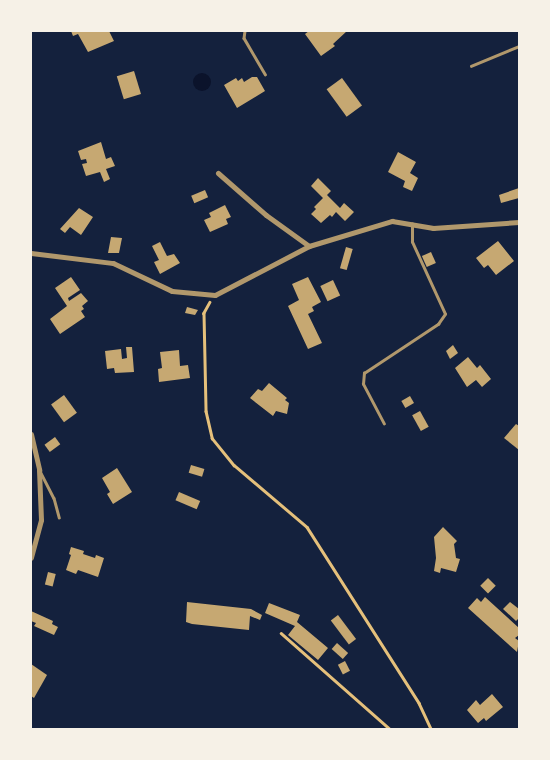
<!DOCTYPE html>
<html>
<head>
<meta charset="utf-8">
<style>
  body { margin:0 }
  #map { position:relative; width:550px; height:760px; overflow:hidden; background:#14213d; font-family:"Fira Sans Condensed",sans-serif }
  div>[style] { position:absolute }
  .water>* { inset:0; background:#0b132b }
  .round { border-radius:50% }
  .building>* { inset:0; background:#c6a872; transform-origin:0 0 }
  .path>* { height:2.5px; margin:-1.25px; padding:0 1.25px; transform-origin:1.25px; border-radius:1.25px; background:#e5c07b }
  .service>* { height:2.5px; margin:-1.25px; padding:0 1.25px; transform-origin:1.25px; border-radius:1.25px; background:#b1986c }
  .minor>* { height:5px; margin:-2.5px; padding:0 2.5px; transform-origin:2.5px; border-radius:2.5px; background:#b1986c }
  span { translate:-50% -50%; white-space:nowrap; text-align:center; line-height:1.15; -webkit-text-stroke:5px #f6f1e7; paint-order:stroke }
  .frame { position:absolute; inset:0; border:32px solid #f6f1e7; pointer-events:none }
</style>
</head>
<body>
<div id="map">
  <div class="water">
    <div class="round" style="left:193px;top:73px;width:18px;height:18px"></div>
  </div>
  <div class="building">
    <div style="clip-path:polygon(71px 31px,109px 31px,114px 41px,88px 52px,78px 34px,73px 36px)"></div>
    <div style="clip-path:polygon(309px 31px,347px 31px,333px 44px,335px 46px,321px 56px,305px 34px)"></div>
    <div style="left:134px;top:71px;width:24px;height:18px;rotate:73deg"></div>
    <div style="clip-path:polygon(252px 77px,257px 77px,265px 91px,237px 108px,224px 85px,236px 78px,238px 81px,242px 78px,244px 82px)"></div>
    <div style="left:342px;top:78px;width:34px;height:19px;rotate:54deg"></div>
    <div style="clip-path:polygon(101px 142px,106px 159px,111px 157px,115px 166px,106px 169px,110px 179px,104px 182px,100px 172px,86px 176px,82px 164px,87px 163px,86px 159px,81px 160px,78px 151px)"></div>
    <div style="clip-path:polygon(398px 152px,416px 162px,410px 173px,418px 178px,412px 191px,403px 187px,405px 181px,388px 172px)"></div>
    <div style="clip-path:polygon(318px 178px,331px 191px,327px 195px,340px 208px,344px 203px,354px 212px,345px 221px,336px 212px,332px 217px,330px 215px,321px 223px,311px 214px,316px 209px,314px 207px,323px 198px,311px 186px)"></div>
    <div style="clip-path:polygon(519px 188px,519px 198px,501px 203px,499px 195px)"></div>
    <div style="left:205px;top:190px;width:8px;height:15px;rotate:67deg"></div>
    <div style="clip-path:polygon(225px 205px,231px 217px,226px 219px,228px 224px,210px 232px,204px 220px,211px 217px,209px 213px)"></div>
    <div style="clip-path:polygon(79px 208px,93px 217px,81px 235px,70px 227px,65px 233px,60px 229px)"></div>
    <div style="clip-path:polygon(111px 237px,122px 238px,119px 253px,108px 253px)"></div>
    <div style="clip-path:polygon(498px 241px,514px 261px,496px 275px,488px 265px,484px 268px,476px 258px)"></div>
    <div style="clip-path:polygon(160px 242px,167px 256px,174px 254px,180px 263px,160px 274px,154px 262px,159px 260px,152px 246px)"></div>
    <div style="left:346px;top:247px;width:7px;height:22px;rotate:16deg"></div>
    <div style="left:431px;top:252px;width:12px;height:10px;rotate:66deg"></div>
    <div style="clip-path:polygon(71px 277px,80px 290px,68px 298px,69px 301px,81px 293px,88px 301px,82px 306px,84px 309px,81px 311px,85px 317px,60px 334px,50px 319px,67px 306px,55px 288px)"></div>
    <div style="clip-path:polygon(308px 277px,321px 302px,312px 307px,314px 311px,308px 314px,322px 343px,308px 349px,288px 306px,299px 300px,292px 284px)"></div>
    <div style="left:333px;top:280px;width:17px;height:14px;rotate:65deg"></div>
    <div style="clip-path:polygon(187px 307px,198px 310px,195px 315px,185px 313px)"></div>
    <div style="clip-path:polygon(453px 345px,458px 353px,450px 359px,446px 351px)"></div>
    <div style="clip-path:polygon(126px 347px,132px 347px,134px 372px,115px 373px,114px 368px,107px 369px,105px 351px,121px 349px,122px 359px,127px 358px)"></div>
    <div style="clip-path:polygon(179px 350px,180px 366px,188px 365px,190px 378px,159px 382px,158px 369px,162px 368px,160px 352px)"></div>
    <div style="clip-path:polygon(468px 357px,477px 368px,480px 365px,491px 379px,482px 387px,476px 380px,467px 387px,455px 368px)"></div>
    <div style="clip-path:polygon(269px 383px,287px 398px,285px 400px,289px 403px,287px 414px,276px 411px,273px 416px,250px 398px,258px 389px,262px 391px)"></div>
    <div style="left:64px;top:395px;width:22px;height:16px;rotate:54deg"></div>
    <div style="left:410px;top:396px;width:8px;height:10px;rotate:60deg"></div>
    <div style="left:420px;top:411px;width:18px;height:9px;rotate:61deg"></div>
    <div style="clip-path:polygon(516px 424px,519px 426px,519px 450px,504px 438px)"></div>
    <div style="left:55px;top:437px;width:9px;height:13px;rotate:54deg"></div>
    <div style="left:191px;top:465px;width:14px;height:8px;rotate:17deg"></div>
    <div style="clip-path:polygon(117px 468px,132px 492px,113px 504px,107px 494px,110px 492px,102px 478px)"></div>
    <div style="left:179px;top:492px;width:23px;height:9px;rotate:23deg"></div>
    <div style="clip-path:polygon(443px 527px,457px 541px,454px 544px,456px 558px,460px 559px,456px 572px,441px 568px,440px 573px,434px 571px,436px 558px,434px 537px)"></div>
    <div style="clip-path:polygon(71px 547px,84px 551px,83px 554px,95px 558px,96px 555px,104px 558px,98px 577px,78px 570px,76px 574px,66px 570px,71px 555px,69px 554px)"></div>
    <div style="left:48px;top:572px;width:8px;height:13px;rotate:14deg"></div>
    <div style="left:488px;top:578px;width:11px;height:11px;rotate:45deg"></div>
    <div style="clip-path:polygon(485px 597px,519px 628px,519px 635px,515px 638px,519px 641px,517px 652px,468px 608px,477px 598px,481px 602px)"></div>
    <div style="clip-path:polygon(187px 602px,251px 609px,262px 615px,260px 620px,250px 616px,249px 630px,192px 624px,186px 622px)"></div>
    <div style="clip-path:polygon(510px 602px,519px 609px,519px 618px,516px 621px,503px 609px)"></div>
    <div style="clip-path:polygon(269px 603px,300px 615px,297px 622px,328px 648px,318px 660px,288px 635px,295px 626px,265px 613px)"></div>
    <div style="clip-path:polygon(31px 611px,53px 621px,52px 624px,58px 627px,54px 635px,34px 626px,36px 623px,31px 621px)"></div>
    <div style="left:338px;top:615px;width:30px;height:9px;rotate:53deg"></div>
    <div style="left:337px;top:643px;width:15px;height:8px;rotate:42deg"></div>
    <div style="left:345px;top:661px;width:11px;height:8px;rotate:63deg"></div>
    <div style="clip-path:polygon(31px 664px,47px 675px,34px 698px,31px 696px)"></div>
    <div style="clip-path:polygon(492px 694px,503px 707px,486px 721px,484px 718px,478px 723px,467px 710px,476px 700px,480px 705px)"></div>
  </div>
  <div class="path">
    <div style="left:210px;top:302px;width:13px;rotate:119deg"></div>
    <div style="left:204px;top:313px;width:98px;rotate:88.8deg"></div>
    <div style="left:206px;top:411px;width:28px;rotate:77deg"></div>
    <div style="left:212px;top:438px;width:35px;rotate:51deg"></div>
    <div style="left:234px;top:465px;width:96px;rotate:40.3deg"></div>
    <div style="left:307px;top:527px;width:209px;rotate:57.5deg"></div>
    <div style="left:419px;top:703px;width:29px;rotate:65deg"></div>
    <div style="left:281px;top:633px;width:145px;rotate:41.4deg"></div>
  </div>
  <div class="service">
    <div style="left:245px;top:31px;width:7px;rotate:98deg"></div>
    <div style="left:244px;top:38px;width:42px;rotate:59.7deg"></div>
    <div style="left:471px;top:66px;width:52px;rotate:-22.6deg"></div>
    <div style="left:384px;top:424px;width:45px;rotate:-117.7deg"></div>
    <div style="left:363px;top:384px;width:11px;rotate:-85deg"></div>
    <div style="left:364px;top:373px;width:89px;rotate:-33.5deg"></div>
    <div style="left:438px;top:324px;width:12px;rotate:-55deg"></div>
    <div style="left:445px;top:314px;width:79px;rotate:-114.6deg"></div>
    <div style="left:412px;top:242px;width:18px;rotate:-90deg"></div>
    <div style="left:40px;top:471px;width:30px;rotate:63deg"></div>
    <div style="left:54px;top:498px;width:20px;rotate:75deg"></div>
  </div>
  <div class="minor">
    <div style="left:218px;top:173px;width:64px;rotate:41.2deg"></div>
    <div style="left:266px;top:215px;width:53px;rotate:35.8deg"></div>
    <div style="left:31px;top:253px;width:83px;rotate:7deg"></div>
    <div style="left:113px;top:263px;width:65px;rotate:25.4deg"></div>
    <div style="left:172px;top:291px;width:43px;rotate:5.3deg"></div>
    <div style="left:215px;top:295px;width:106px;rotate:-27.5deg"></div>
    <div style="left:309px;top:246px;width:87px;rotate:-16.8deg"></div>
    <div style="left:392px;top:221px;width:42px;rotate:9.7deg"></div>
    <div style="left:433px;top:228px;width:86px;rotate:-4deg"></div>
    <div style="left:31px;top:434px;width:37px;rotate:77deg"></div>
    <div style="left:39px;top:470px;width:50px;rotate:87.7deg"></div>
    <div style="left:41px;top:520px;width:39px;rotate:105deg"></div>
  </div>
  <div class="frame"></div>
</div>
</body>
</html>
